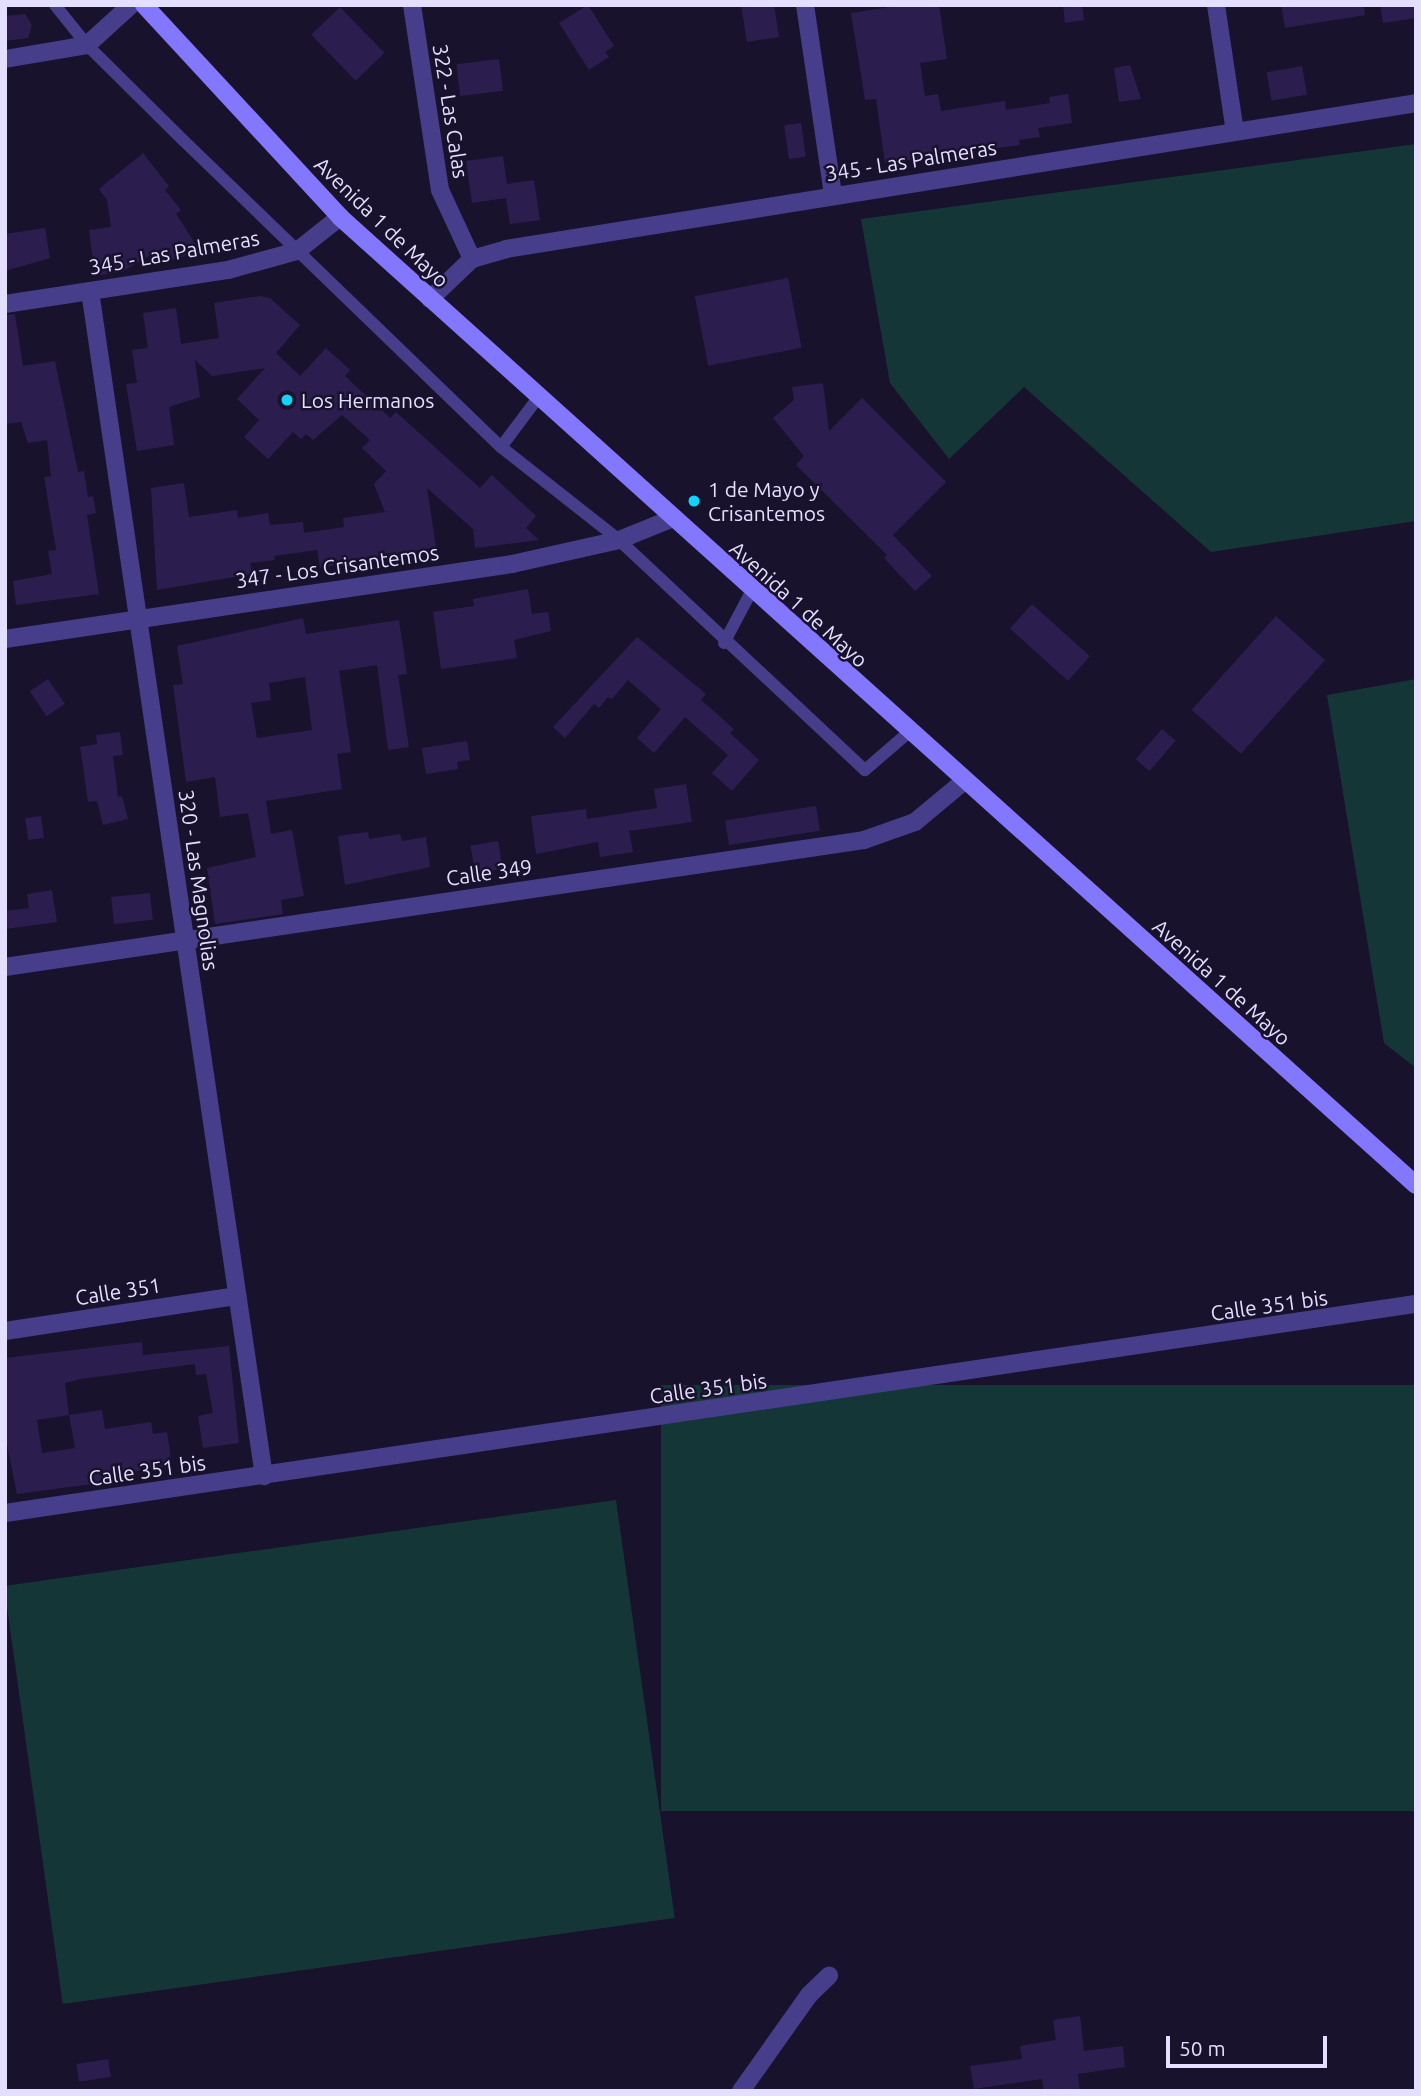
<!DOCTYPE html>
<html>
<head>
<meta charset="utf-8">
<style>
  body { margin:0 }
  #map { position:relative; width:1421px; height:2096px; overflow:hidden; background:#19122d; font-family:Ubuntu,sans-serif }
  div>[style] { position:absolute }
  .green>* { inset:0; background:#153637; transform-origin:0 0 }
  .building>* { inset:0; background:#2b1e4e; transform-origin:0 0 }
  .service>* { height:12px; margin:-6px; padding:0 6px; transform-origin:6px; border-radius:6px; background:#463e8b }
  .minor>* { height:18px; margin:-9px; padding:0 9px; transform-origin:9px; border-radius:9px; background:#463e8b }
  .secondary>* { height:18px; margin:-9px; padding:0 9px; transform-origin:9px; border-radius:9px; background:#8377fe }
  .dots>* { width:19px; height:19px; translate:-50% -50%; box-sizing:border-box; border:4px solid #19122d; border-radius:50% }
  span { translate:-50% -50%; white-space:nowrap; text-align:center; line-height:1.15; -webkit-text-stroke:5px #19122d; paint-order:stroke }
  .street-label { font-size:21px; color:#e4deff }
  .poi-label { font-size:21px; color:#e4deff }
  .left { translate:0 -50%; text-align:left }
  .frame { position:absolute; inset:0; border:7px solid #e4deff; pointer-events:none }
  .scale { position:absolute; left:1166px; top:2036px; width:161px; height:32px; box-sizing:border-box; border:4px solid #e4deff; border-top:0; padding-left:9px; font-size:21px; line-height:24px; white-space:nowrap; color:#e4deff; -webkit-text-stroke:5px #19122d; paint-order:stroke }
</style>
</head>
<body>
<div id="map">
  <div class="green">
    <div style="clip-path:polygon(1416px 144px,1416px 521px,1211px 552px,1024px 387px,949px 459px,890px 383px,861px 219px)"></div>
    <div style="clip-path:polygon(1416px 679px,1416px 1068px,1384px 1043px,1327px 695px)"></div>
    <div style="left:1414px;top:1385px;width:426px;height:753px;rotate:90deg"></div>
    <div style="left:616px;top:1500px;width:422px;height:618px;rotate:82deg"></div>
  </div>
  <div class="building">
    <div style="clip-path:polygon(588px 5px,614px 46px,605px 52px,609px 57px,589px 70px,559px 23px)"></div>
    <div style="clip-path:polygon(741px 5px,774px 5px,779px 37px,747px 42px)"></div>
    <div style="clip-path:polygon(903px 5px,939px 5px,947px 59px,920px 63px,925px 96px,938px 94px,941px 111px,1005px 101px,1006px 110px,1050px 103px,1049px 97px,1068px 94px,1072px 123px,1038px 128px,1040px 137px,1019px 140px,1020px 145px,885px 163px,876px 99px,865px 100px,851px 13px)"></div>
    <div style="clip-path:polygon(1063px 5px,1082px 5px,1084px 20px,1065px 23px)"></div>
    <div style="clip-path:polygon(1281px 5px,1364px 5px,1365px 15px,1285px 28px)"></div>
    <div style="clip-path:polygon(1380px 5px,1416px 5px,1416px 18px,1383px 23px)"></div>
    <div style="left:340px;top:7px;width:64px;height:40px;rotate:46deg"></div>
    <div style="clip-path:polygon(25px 14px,32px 25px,28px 38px,5px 41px,5px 16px)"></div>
    <div style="left:499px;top:59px;width:32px;height:43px;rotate:83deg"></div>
    <div style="clip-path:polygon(1130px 65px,1141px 99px,1119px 102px,1114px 68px)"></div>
    <div style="left:1302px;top:66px;width:29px;height:36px;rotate:80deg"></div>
    <div style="left:801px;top:123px;width:34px;height:17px;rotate:82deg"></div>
    <div style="clip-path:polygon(143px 153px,169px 186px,165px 190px,181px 210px,176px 214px,198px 248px,179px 259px,165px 260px,160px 250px,121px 272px,95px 276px,89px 230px,111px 227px,107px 200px,99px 189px)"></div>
    <div style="clip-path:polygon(503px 156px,507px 184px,534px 180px,540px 220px,510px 224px,506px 198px,472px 203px,466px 161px)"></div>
    <div style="clip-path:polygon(45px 228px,50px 258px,5px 271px,5px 234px)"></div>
    <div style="left:788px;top:278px;width:71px;height:95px;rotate:79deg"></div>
    <div style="clip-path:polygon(260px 296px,270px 298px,300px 325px,276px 353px,300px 376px,326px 348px,350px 370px,345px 376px,390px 418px,396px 412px,480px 488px,492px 475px,536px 516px,526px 528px,539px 540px,475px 548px,473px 529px,427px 488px,436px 547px,320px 568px,317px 550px,274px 556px,275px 560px,250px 563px,252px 574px,157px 590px,151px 488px,184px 483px,189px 517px,237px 510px,238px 518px,268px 513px,270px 525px,303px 522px,304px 533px,344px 527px,343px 518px,385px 512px,374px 484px,386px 471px,362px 448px,370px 440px,342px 415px,313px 440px,306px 434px,301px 439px,293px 432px,268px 459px,244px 437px,259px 420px,237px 399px,265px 368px,212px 376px,195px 360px,200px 397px,169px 407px,174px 445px,137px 451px,126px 384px,137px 383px,132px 350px,148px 348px,143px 313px,176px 308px,181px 344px,219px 338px,214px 303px)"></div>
    <div style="clip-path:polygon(15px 314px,23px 366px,55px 361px,78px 472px,84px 471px,88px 497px,93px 496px,96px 513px,87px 515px,99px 594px,16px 605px,13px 581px,52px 574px,48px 551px,56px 550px,44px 477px,51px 476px,47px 440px,28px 443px,21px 422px,5px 424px,5px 315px)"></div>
    <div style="clip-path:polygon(823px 383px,829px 431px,862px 398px,946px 482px,893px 535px,932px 576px,915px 591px,884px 558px,887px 555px,796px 465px,804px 456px,773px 418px,794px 400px,792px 387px)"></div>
    <div style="clip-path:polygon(528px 589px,532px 614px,548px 612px,551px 631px,514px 640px,517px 658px,441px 669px,433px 612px,474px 606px,473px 599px)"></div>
    <div style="left:1032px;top:604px;width:78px;height:33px;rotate:42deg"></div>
    <div style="left:1276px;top:616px;width:66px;height:126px;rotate:42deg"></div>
    <div style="clip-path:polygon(evenodd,303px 618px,306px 634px,399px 620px,407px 674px,398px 675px,409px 747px,388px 750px,377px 665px,339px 671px,351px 752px,337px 754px,342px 789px,266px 801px,271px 834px,292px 830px,304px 896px,281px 900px,283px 914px,215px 924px,207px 868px,256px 857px,248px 813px,220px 817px,215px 777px,186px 782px,173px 685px,183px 684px,177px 646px,303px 618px,305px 677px,312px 730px,257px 738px,251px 703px,271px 700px,269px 683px,305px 677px)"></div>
    <div style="clip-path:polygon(637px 637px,706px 694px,701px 700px,734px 729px,730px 733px,759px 760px,732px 791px,712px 773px,728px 755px,685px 717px,654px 753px,637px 738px,661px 709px,628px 680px,612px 699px,608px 697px,599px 708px,594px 704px,565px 738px,553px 727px)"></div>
    <div style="left:48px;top:679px;width:30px;height:22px;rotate:56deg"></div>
    <div style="left:1162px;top:729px;width:18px;height:40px;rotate:41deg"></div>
    <div style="clip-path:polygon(120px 732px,123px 755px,113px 756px,118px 797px,122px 796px,128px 819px,103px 825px,97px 801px,88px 802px,80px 747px,97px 744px,96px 735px)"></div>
    <div style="clip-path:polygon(467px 741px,470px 760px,457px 762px,458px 769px,426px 774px,422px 748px)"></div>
    <div style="clip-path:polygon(686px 784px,692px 822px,629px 831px,633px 852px,600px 857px,598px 842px,536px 854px,531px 816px,586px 809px,587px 819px,657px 808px,654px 789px)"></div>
    <div style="left:816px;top:806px;width:25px;height:92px;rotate:81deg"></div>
    <div style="left:41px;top:816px;width:22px;height:16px;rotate:82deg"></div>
    <div style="clip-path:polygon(368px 832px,369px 839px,400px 834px,402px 841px,426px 837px,430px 867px,345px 885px,338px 836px)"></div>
    <div style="left:498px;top:841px;width:28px;height:28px;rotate:80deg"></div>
    <div style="clip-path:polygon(52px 890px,57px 922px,5px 929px,5px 911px,29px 908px,27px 894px)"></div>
    <div style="left:150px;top:893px;width:27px;height:39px;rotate:84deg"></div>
    <div style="clip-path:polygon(evenodd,142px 1342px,143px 1355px,229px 1346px,239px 1443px,203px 1448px,198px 1416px,213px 1413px,206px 1374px,196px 1375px,195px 1364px,81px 1379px,65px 1383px,69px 1415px,102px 1410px,105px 1429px,151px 1422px,153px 1434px,167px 1432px,172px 1466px,129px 1472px,130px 1479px,17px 1494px,5px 1435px,5px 1358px,142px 1342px,69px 1415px,75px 1448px,42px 1453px,37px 1420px,69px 1415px)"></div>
    <div style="clip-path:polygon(1080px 2016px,1084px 2051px,1123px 2046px,1125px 2067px,1078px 2074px,1080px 2091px,1044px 2091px,1042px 2079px,974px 2089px,970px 2066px,1022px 2059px,1020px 2046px,1056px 2040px,1053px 2020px)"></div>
    <div style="left:108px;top:2059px;width:18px;height:32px;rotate:81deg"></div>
  </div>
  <div class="service">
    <div style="left:55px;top:5px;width:51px;rotate:51.3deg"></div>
    <div style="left:87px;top:45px;width:136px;rotate:44.7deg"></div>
    <div style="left:184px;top:141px;width:441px;rotate:44deg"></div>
    <div style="left:501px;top:447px;width:150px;rotate:38.2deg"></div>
    <div style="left:619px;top:540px;width:337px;rotate:43.1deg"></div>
    <div style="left:865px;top:770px;width:58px;rotate:-40.8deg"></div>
    <div style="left:501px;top:447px;width:60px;rotate:-53.1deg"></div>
    <div style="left:724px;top:643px;width:58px;rotate:-62.1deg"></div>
  </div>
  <div class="minor">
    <div style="left:412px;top:5px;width:187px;rotate:81.4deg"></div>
    <div style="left:440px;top:190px;width:76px;rotate:65.1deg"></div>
    <div style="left:805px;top:5px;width:192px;rotate:81.6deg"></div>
    <div style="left:1216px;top:5px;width:128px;rotate:81.5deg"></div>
    <div style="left:5px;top:59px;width:83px;rotate:-9.7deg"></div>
    <div style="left:87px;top:45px;width:59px;rotate:-42.3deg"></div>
    <div style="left:90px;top:291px;width:1198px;rotate:81.65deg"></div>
    <div style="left:430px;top:299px;width:58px;rotate:-43.6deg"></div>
    <div style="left:472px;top:259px;width:35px;rotate:-16deg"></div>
    <div style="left:506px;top:249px;width:922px;rotate:-9.11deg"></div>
    <div style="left:5px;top:304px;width:226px;rotate:-8.7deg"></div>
    <div style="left:228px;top:270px;width:72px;rotate:-15.4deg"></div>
    <div style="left:297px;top:251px;width:55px;rotate:-38.3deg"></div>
    <div style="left:5px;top:639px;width:513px;rotate:-8.41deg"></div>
    <div style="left:512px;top:564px;width:110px;rotate:-12.6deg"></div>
    <div style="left:619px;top:540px;width:56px;rotate:-22deg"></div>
    <div style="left:5px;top:967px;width:868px;rotate:-8.41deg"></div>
    <div style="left:864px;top:840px;width:54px;rotate:-19.4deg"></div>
    <div style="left:915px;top:822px;width:62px;rotate:-39.8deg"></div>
    <div style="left:5px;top:1331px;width:235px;rotate:-8.6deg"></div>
    <div style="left:5px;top:1513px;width:1426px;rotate:-8.43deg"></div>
    <div style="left:741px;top:2091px;width:118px;rotate:-54.7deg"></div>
    <div style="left:809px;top:1995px;width:28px;rotate:-44deg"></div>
  </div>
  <div class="secondary">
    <div style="left:144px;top:5px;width:289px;rotate:47.2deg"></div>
    <div style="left:340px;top:217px;width:1447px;rotate:41.98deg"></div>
  </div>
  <div class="dots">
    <div style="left:287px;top:400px;background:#0dd5fc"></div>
    <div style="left:694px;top:501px;background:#0dd5fc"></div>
  </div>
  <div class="street-label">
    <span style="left:451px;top:111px;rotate:81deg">322 - Las Calas</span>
    <span style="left:911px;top:160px;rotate:-9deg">345 - Las Palmeras</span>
    <span style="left:382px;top:222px;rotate:44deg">Avenida 1 de Mayo</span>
    <span style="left:174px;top:252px;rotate:-10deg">345 - Las Palmeras</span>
    <span style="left:337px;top:566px;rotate:-8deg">347 - Los Crisantemos</span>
    <span style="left:799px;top:604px;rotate:42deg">Avenida 1 de Mayo</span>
    <span style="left:489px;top:872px;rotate:-8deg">Calle 349</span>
    <span style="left:199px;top:880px;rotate:82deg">320 - Las Magnolias</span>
    <span style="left:1222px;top:982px;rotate:42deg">Avenida 1 de Mayo</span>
    <span style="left:118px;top:1291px;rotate:-9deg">Calle 351</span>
    <span style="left:1269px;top:1305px;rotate:-8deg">Calle 351 bis</span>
    <span style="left:708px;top:1388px;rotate:-8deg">Calle 351 bis</span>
    <span style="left:147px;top:1470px;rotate:-8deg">Calle 351 bis</span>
  </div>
  <div class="poi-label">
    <span class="left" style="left:301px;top:400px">Los Hermanos</span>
    <span class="left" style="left:708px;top:501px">1 de Mayo y<br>Crisantemos</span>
  </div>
  <div class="frame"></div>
  <div class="scale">50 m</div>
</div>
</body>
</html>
